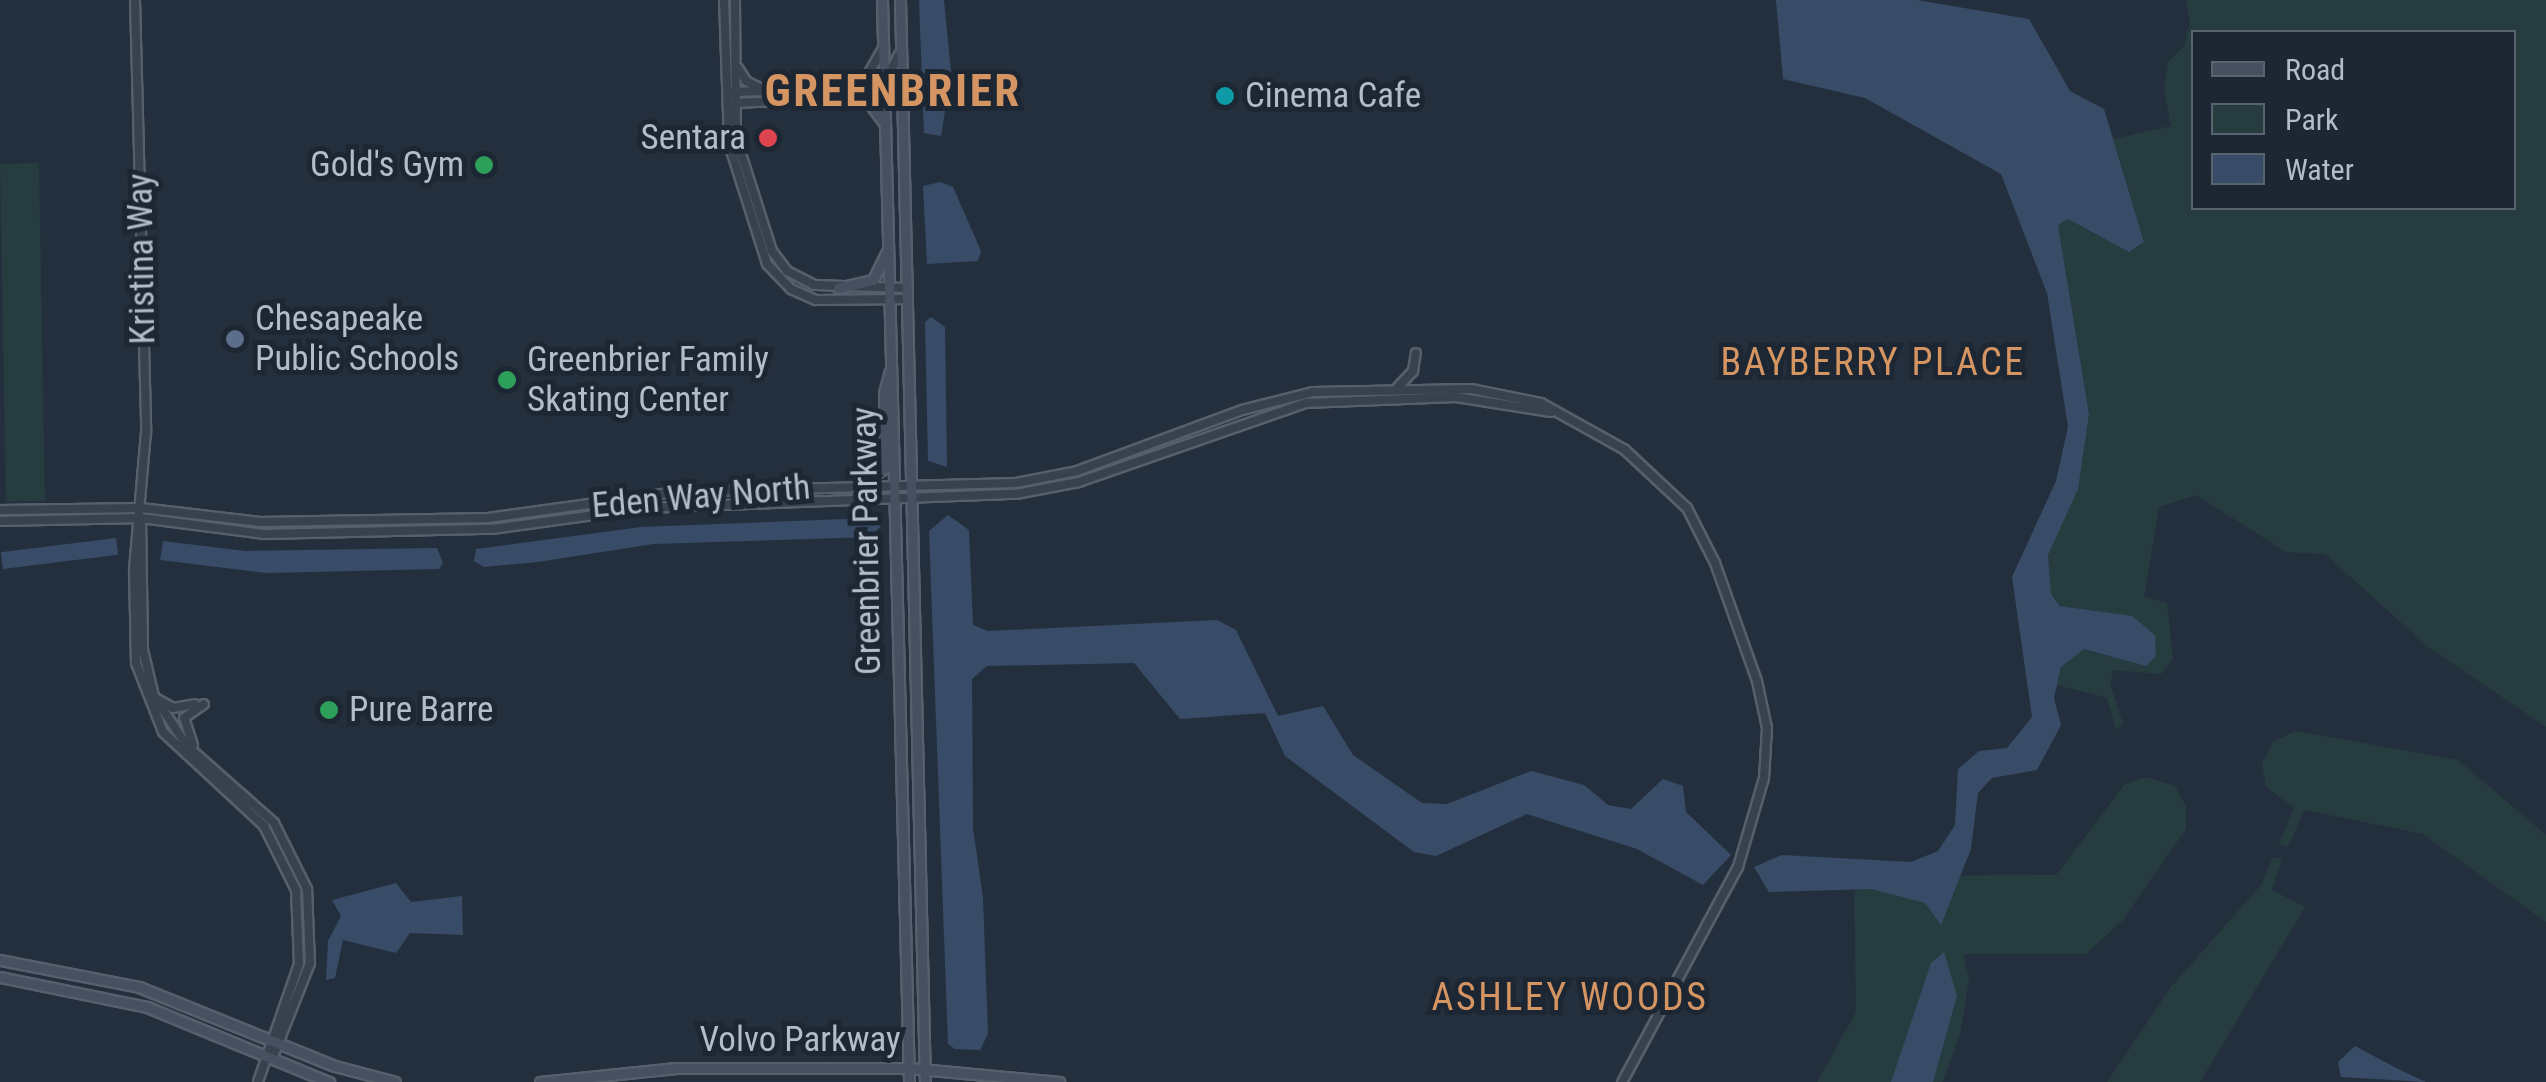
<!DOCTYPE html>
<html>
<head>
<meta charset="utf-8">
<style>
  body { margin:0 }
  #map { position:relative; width:2546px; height:1082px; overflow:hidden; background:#242f3e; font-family:"Roboto Condensed",sans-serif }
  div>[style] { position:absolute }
  .green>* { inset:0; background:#263c3f; transform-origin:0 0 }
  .water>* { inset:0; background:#394c67; transform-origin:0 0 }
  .roads { filter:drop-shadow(2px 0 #565f6c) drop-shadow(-2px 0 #565f6c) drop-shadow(0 2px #565f6c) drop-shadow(0 -2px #565f6c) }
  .tertiary>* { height:8px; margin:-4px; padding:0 4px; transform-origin:4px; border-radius:4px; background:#38414e }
  .secondary>* { height:9px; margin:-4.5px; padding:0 4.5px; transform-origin:4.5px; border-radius:4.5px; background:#465061 }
  .dots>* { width:28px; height:28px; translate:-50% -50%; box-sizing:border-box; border:5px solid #1d2633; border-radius:50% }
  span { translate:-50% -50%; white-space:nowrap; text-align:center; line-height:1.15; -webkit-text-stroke:10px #1d2633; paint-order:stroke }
  .poi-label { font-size:35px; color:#b4bcc9 }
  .left { translate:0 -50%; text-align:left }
  .right { translate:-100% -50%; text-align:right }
  .street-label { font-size:35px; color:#b4bcc9 }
  .neighbourhood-label { font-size:38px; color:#d59563; letter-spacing:2.5px }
  .district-label { font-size:45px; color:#d59563; font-weight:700; letter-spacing:2.5px }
  .legend { position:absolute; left:2191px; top:30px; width:325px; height:180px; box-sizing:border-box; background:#1d2633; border:2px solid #59626f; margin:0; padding:12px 18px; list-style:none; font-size:30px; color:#b4bcc9 }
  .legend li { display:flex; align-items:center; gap:20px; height:50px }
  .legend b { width:50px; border:2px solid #59626f }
</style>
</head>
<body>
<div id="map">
  <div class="green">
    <div style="clip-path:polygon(evenodd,2186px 0,2546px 0,2546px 727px,2427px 646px,2325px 554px,2286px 552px,2196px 495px,2159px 507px,2144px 597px,2167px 603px,2173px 658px,2161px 674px,2114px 670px,2110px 683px,2123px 724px,2116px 729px,2107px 698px,2057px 685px,2061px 667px,2083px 649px,2146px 666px,2095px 611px,2061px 606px,2051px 594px,2048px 554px,2089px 414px,2058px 225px,2068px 219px,2129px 252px,2144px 242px,2113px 139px,2171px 126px,2164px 89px,2168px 62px,2184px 46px,2190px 23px,2186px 0,2194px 32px,2514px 32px,2514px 208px,2194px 208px,2194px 32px)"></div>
    <div style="left:39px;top:163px;width:338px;height:39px;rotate:89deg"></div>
    <div style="clip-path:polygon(2296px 731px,2458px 760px,2546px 835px,2546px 922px,2423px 834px,2304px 810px,2288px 847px,2279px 844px,2294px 808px,2266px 787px,2262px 763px,2274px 741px)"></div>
    <div style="clip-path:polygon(2146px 777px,2175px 786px,2186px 806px,2186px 829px,2122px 921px,2086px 954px,1963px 954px,1969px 978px,1961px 1030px,1943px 1082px,1817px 1082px,1856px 1012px,1854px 876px,2056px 875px,2124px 785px)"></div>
    <div style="clip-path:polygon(2273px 857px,2282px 859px,2272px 890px,2305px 907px,2200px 1082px,2107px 1082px,2171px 987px,2261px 885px)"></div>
  </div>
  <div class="water">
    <div style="clip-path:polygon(919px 0,944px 0,951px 72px,941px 136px,924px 133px)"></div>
    <div style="clip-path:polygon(1776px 0,1917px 0,2029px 19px,2070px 91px,2104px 109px,2144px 242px,2129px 252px,2068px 219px,2058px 225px,2089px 414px,2078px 489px,2048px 555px,2051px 594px,2060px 606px,2132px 616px,2155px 635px,2156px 656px,2146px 666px,2084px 649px,2061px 667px,2054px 698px,2061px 725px,2037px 770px,1992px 778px,1978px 793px,1971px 849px,1941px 925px,1925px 903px,1871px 889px,1769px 892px,1754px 867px,1782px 855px,1911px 862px,1938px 851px,1955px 825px,1958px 769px,1979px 751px,2007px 748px,2032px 717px,2012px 577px,2056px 481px,2068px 427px,2047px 293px,2001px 174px,1865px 98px,1783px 79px)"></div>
    <div style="clip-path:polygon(940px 182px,953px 187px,981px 251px,978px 261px,927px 264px,923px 186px)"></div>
    <div style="clip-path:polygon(931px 317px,945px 327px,947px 467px,928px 461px,925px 322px)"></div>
    <div style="clip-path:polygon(948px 515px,969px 530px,973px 625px,988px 631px,1217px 620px,1236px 630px,1278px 716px,1323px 706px,1353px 755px,1422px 803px,1447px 804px,1531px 771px,1584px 785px,1608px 805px,1631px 809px,1663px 779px,1683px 786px,1686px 812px,1731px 855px,1703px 885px,1637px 849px,1527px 814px,1436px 856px,1414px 852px,1285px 756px,1265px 713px,1180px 719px,1134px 663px,987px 666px,972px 679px,973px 828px,983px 898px,988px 1034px,980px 1050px,955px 1049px,948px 1044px,929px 531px)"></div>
    <div style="clip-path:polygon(871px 518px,881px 526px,870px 537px,653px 544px,538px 562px,484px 567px,474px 561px,476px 549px,641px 527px)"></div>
    <div style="left:116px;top:538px;width:17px;height:116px;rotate:83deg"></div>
    <div style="clip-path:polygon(163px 541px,245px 551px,437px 548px,443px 563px,439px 569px,267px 573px,160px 560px)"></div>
    <div style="clip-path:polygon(396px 883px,411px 902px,462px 896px,463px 935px,410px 933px,396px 953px,343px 940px,335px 978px,326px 980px,328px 941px,341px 916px,332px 900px)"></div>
    <div style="clip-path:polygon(1944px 952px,1957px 996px,1933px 1082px,1891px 1082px,1931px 963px)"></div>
    <div style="clip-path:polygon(2355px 1046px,2402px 1071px,2426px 1082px,2341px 1077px,2338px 1062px)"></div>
  </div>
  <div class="roads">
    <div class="tertiary">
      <div style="left:135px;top:0;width:432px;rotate:88.5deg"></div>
      <div style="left:146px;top:432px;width:139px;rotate:95deg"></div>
      <div style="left:134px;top:570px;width:93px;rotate:88.8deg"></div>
      <div style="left:136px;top:663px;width:74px;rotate:68.6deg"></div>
      <div style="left:163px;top:732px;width:138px;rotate:42.9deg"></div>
      <div style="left:264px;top:826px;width:72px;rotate:63.4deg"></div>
      <div style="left:296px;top:890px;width:74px;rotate:87.7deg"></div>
      <div style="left:299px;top:964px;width:125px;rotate:109.2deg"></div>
      <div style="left:724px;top:0;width:144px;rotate:88deg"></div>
      <div style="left:729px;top:144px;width:126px;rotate:72.4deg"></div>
      <div style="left:767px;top:264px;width:35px;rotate:46deg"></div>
      <div style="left:791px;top:289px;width:27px;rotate:24deg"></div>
      <div style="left:816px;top:300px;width:91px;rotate:-0.6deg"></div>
      <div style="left:735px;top:0;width:138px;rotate:89.6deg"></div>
      <div style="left:736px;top:138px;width:119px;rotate:72.3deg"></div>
      <div style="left:772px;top:251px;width:25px;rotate:53deg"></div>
      <div style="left:787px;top:271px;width:30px;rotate:27deg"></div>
      <div style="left:814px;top:285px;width:92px;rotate:1.9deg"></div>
      <div style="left:738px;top:68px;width:15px;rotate:58deg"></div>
      <div style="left:746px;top:81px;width:20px;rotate:27deg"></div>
      <div style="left:734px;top:92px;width:127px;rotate:-2.3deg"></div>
      <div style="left:861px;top:87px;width:43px;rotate:-60.4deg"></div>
      <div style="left:735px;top:103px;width:124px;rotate:-2.8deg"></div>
      <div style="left:859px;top:97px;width:28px;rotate:-27deg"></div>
      <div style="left:884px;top:84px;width:33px;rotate:-63deg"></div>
      <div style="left:1398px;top:387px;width:22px;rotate:-47deg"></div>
      <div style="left:1413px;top:371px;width:18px;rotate:-81deg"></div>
      <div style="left:0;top:510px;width:141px;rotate:-0.8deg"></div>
      <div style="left:141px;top:508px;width:120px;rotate:6.7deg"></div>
      <div style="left:260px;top:522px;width:228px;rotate:-1deg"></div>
      <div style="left:488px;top:518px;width:190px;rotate:-7.9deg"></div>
      <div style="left:676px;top:492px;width:340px;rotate:-1.5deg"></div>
      <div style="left:1016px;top:483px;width:62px;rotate:-11.1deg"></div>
      <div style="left:1077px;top:471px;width:176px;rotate:-20.3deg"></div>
      <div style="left:1242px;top:410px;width:73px;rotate:-14.2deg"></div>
      <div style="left:1313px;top:392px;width:158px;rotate:-1.1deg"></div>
      <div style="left:1471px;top:389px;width:71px;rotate:11.3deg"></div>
      <div style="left:1541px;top:403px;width:96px;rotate:29.2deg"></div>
      <div style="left:1625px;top:450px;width:85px;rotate:43.1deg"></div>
      <div style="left:1687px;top:508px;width:62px;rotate:63deg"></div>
      <div style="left:1715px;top:563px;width:125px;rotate:70.4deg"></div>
      <div style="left:1757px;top:681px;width:48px;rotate:78deg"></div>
      <div style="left:1767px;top:728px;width:50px;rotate:93.4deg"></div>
      <div style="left:1764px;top:778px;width:93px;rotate:106.3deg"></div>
      <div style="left:1738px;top:867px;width:244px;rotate:118.3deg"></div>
      <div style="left:141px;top:518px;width:132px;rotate:89.1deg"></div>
      <div style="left:143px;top:650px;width:47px;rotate:76.6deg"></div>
      <div style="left:154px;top:696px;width:60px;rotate:56.6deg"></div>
      <div style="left:187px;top:746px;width:116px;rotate:41.5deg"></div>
      <div style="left:274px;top:823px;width:74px;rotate:63.4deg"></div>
      <div style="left:307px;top:889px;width:74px;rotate:87.7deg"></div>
      <div style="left:310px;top:963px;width:103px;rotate:111.6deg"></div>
      <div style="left:0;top:521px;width:141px;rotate:-1.2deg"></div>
      <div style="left:141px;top:518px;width:125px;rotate:7.4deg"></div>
      <div style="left:265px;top:534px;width:227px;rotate:-1.3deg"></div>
      <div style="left:492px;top:529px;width:154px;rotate:-7.8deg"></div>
      <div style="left:645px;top:508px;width:371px;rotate:-2.2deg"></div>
      <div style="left:1016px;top:494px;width:64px;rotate:-10.8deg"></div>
      <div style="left:1079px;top:482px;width:240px;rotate:-19.2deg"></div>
      <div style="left:1306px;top:403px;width:150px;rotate:-2.3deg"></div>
      <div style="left:1456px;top:397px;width:96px;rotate:9deg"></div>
      <div style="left:157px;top:699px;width:18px;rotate:29deg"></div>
      <div style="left:173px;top:708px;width:22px;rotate:-10deg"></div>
      <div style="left:193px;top:745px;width:28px;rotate:-108deg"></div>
      <div style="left:184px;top:718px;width:24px;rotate:-35deg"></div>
    </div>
    <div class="secondary">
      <div style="left:882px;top:0;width:1082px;rotate:88.57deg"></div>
      <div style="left:900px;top:0;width:1082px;rotate:88.68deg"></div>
      <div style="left:838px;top:99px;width:34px;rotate:10deg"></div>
      <div style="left:871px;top:105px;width:24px;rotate:54deg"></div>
      <div style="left:838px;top:288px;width:36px;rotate:-13deg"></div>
      <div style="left:873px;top:280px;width:30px;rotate:-64deg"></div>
      <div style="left:857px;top:486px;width:33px;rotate:-33deg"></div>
      <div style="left:885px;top:468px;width:75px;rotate:-90.8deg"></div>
      <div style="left:884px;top:393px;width:23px;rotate:-75deg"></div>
      <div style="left:0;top:960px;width:142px;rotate:11deg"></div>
      <div style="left:139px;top:987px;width:211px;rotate:22deg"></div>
      <div style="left:335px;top:1066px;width:62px;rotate:14.9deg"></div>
      <div style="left:0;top:977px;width:150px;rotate:11.5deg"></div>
      <div style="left:147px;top:1007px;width:197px;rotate:22.4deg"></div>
      <div style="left:540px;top:1082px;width:137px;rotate:-5.9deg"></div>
      <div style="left:676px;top:1068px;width:233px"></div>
      <div style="left:909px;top:1068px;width:151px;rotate:5.3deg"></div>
    </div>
  </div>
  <div class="dots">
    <div style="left:1225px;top:96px;background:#0f9aa8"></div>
    <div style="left:768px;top:138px;background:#e0444e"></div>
    <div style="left:484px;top:165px;background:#2e9e5b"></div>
    <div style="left:235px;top:339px;background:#5c6f8a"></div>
    <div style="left:507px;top:380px;background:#2e9e5b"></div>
    <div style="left:329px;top:710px;background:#2e9e5b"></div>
  </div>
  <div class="poi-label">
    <span class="left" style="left:1245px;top:96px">Cinema Cafe</span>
    <span class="right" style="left:746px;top:138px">Sentara</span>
    <span class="right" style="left:464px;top:165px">Gold's Gym</span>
    <span class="left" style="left:255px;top:339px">Chesapeake<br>Public Schools</span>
    <span class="left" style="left:527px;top:380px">Greenbrier Family<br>Skating Center</span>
    <span class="left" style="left:349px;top:710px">Pure Barre</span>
  </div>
  <div class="street-label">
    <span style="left:142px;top:259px;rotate:-91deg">Kristina Way</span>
    <span style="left:701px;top:497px;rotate:-5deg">Eden Way North</span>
    <span style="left:867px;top:541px;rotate:-91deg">Greenbrier Parkway</span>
    <span style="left:800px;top:1040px">Volvo Parkway</span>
  </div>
  <div class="neighbourhood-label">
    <span style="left:1873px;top:363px">BAYBERRY PLACE</span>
    <span style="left:1570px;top:998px">ASHLEY WOODS</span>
  </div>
  <div class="district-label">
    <span style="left:893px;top:91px">GREENBRIER</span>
  </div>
  <ul class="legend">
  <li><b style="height:12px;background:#465061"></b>Road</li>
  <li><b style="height:28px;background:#263c3f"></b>Park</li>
  <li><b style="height:28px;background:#394c67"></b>Water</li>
  </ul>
</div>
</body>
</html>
